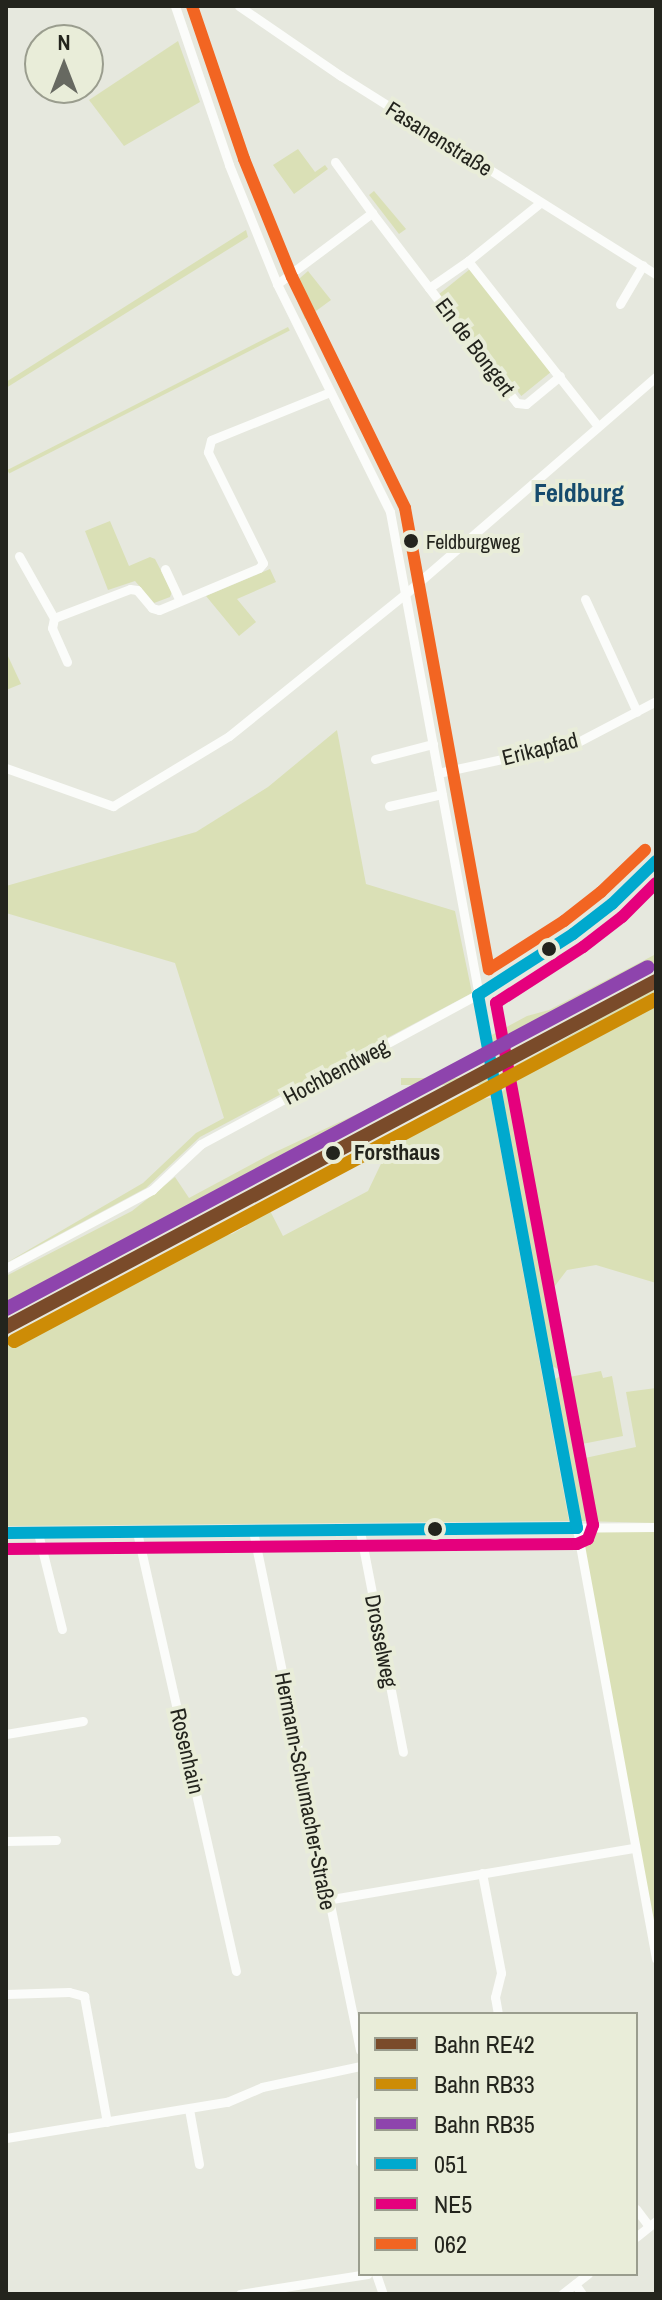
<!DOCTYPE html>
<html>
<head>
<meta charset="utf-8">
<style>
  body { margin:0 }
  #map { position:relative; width:662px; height:2300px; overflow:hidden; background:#e6e8de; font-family:"Archivo Narrow",sans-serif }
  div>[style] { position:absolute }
  .green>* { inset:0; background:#dae0b6; transform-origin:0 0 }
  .street>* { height:9px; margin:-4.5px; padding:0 4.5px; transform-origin:4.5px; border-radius:4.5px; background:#fbfcfa }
  .bus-1>* { height:12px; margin:-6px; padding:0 6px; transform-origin:6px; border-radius:6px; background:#00a9ce }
  .bus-2>* { height:12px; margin:-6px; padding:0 6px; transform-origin:6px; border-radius:6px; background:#e5007d }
  .bus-3>* { height:12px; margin:-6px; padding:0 6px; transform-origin:6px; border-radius:6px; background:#f26522 }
  .rail-1>* { height:14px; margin:-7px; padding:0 7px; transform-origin:7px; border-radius:7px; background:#7a4b2a }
  .rail-2>* { height:14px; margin:-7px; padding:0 7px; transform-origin:7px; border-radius:7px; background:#cd8c06 }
  .rail-3>* { height:14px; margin:-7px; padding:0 7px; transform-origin:7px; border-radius:7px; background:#8e44ad }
  .dots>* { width:22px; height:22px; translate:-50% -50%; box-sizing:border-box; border:4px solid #e9edd9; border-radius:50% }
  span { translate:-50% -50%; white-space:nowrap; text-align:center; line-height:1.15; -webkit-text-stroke:8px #e9edd9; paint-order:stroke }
  .bus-label { font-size:20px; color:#23241d }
  .left { translate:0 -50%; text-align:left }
  .street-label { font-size:22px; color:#23241d }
  .stop-label { font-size:22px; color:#23241d; font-weight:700 }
  .quarter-label { font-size:26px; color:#164b6d; font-weight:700 }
  .frame { position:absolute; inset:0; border:8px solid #23241d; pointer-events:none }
  .legend { position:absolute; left:358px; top:2012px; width:280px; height:264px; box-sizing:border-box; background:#e9edd9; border:2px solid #9a9d8e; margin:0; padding:10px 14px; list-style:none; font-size:24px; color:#23241d }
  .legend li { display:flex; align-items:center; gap:16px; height:40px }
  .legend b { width:40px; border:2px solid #9a9d8e }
  .north { position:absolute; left:24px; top:24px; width:80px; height:80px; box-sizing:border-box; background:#e9edd9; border:2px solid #9a9d8e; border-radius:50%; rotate:0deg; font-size:22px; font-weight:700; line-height:32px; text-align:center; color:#23241d }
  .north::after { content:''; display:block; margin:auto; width:28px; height:36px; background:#676961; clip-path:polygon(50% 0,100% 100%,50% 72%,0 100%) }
</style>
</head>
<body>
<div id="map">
  <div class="green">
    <div style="clip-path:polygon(178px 41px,200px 102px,124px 146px,89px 100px)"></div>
    <div style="clip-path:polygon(298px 149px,315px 172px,325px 165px,328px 169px,294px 194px,273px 165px)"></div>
    <div style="clip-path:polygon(374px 191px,406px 229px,399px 234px,369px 195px)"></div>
    <div style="clip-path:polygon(246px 230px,248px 237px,6px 388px,6px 382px)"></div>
    <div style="left:470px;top:269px;width:131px;height:40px;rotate:51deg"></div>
    <div style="clip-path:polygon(308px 271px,331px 300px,305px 319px,291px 286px)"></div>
    <div style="left:288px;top:327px;width:4px;height:315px;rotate:63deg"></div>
    <div style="clip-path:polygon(110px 521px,129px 566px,150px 557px,155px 559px,172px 592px,170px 597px,154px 603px,135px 581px,108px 590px,85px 531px)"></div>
    <div style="clip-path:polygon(270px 569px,276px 582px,237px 599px,256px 622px,239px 636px,206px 596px)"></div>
    <div style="clip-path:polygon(6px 652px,21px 684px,6px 690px)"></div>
    <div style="clip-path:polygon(337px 730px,366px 884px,455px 911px,472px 993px,200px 1137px,146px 1188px,6px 1263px,143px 1183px,196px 1133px,224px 1118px,175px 963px,6px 913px,6px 886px,196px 832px,268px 787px)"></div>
    <div style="clip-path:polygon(656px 954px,656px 969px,529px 1036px,509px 1039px,492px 1048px,490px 1036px,527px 1016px,549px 1010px)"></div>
    <div style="clip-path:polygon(656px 988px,656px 991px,503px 1078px,498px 1075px)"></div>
    <div style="clip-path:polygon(656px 1004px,656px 1283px,596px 1265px,567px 1270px,548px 1295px,562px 1368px,558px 1369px,552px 1366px,500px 1093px,538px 1066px)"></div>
    <div style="clip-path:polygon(477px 1058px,434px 1085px,6px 1314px,6px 1276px,132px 1211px,175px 1177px,189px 1198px,271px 1154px)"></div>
    <div style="left:487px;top:1078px;width:7px;height:86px;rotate:90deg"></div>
    <div style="clip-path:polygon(491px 1098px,569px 1521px,6px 1526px,6px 1339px,200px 1239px,232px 1234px,246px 1226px,239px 1214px,265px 1201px,283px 1236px,368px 1191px,389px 1147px,479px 1099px)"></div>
    <div style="clip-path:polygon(601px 1371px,603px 1378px,612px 1376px,623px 1436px,582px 1444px,585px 1458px,636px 1447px,626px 1392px,656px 1388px,656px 1523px,581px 1521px,555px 1379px,563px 1375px,567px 1391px,572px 1390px,569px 1377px)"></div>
    <div style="clip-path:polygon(590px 1532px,656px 1532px,656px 1935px,583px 1542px)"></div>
  </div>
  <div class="street">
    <div style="left:175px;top:6px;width:168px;rotate:71.2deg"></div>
    <div style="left:229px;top:165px;width:128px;rotate:68deg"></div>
    <div style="left:277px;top:284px;width:254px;rotate:63.6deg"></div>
    <div style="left:390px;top:512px;width:1471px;rotate:79.58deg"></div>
    <div style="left:239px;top:6px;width:124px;rotate:34.5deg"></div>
    <div style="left:341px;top:76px;width:372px;rotate:32.2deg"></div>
    <div style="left:335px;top:162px;width:63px;rotate:54deg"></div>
    <div style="left:468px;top:261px;width:210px;rotate:51.8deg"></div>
    <div style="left:277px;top:284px;width:119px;rotate:-36.8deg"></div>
    <div style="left:372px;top:213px;width:239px;rotate:52.7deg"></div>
    <div style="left:517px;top:403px;width:9px;rotate:6deg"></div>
    <div style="left:526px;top:404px;width:44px;rotate:-39.5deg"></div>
    <div style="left:429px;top:288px;width:47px;rotate:-34.7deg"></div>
    <div style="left:468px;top:261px;width:92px;rotate:-38.9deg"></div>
    <div style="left:620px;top:304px;width:45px;rotate:-59.5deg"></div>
    <div style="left:19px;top:556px;width:71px;rotate:60.6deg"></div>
    <div style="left:54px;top:618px;width:81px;rotate:-20.9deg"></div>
    <div style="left:130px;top:589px;width:7px;rotate:8deg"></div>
    <div style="left:137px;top:590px;width:23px;rotate:50deg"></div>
    <div style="left:152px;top:608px;width:7px;rotate:16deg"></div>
    <div style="left:159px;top:610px;width:108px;rotate:-22.8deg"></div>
    <div style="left:259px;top:568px;width:6px;rotate:-51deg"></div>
    <div style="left:263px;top:563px;width:124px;rotate:-116.4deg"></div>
    <div style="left:208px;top:452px;width:12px;rotate:-76deg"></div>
    <div style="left:211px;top:440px;width:128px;rotate:-22deg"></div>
    <div style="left:165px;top:569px;width:35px;rotate:65deg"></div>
    <div style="left:585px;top:599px;width:124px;rotate:65.3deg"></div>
    <div style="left:54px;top:618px;width:10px;rotate:101deg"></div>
    <div style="left:52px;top:628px;width:37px;rotate:66deg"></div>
    <div style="left:375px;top:759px;width:60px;rotate:-14.5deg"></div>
    <div style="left:6px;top:768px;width:114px;rotate:19.6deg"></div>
    <div style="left:113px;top:806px;width:135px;rotate:-31.1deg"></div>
    <div style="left:229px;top:736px;width:225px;rotate:-38.9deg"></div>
    <div style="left:404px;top:595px;width:333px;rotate:-40.9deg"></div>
    <div style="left:438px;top:773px;width:141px;rotate:-12.3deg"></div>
    <div style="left:576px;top:743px;width:90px;rotate:-27.7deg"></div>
    <div style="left:389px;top:806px;width:54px;rotate:-12.8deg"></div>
    <div style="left:6px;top:1268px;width:166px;rotate:-28.1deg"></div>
    <div style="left:152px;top:1190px;width:67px;rotate:-43.2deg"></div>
    <div style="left:201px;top:1144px;width:334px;rotate:-28.4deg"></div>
    <div style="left:495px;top:985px;width:93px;rotate:-33.2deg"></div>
    <div style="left:573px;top:934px;width:49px;rotate:-37.6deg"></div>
    <div style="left:612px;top:904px;width:62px;rotate:-44.3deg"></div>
    <div style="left:253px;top:1531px;width:530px;rotate:78.35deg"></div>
    <div style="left:360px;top:1531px;width:225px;rotate:79deg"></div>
    <div style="left:137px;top:1532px;width:450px;rotate:77.3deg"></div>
    <div style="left:6px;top:1533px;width:650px;rotate:-0.53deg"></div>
    <div style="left:38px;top:1533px;width:99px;rotate:76deg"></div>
    <div style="left:6px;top:1734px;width:78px;rotate:-9.6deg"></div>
    <div style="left:6px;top:1841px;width:50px;rotate:-1.1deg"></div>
    <div style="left:482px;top:1873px;width:102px;rotate:79.2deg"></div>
    <div style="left:501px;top:1973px;width:25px;rotate:104deg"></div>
    <div style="left:495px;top:1997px;width:17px;rotate:80deg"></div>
    <div style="left:326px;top:1900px;width:313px;rotate:-9.6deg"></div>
    <div style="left:6px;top:1994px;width:63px;rotate:-1.8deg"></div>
    <div style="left:69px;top:1992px;width:16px;rotate:15deg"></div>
    <div style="left:84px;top:1996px;width:128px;rotate:79.7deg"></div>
    <div style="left:360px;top:2101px;width:61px;rotate:90deg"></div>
    <div style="left:189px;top:2109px;width:56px;rotate:79.7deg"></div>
    <div style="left:6px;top:2138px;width:224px;rotate:-9.3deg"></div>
    <div style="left:227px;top:2102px;width:38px;rotate:-23deg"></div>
    <div style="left:262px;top:2087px;width:100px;rotate:-12.1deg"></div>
    <div style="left:636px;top:2209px;width:21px;rotate:53deg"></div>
    <div style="left:636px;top:2237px;width:26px;rotate:-39deg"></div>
    <div style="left:376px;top:2274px;width:21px;rotate:71deg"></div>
    <div style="left:575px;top:2284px;width:12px;rotate:55deg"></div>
    <div style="left:240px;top:2294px;width:129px;rotate:-8.9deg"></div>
    <div style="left:562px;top:2294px;width:33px;rotate:-38deg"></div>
  </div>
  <div class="bus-1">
    <div style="left:6px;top:1533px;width:571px;rotate:-0.5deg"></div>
    <div style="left:577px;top:1528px;width:542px;rotate:-100.52deg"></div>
    <div style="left:478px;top:995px;width:113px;rotate:-32.7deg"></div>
    <div style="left:573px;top:934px;width:49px;rotate:-37.6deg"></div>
    <div style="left:612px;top:904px;width:62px;rotate:-44.3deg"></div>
  </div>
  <div class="bus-2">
    <div style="left:6px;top:1549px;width:571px;rotate:-0.5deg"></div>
    <div style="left:577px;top:1544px;width:12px;rotate:-24deg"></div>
    <div style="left:588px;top:1539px;width:15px;rotate:-70deg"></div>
    <div style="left:593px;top:1525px;width:531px;rotate:-100.53deg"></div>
    <div style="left:496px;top:1003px;width:103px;rotate:-32.8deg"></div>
    <div style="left:583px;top:947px;width:49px;rotate:-37.6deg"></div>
    <div style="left:622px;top:917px;width:48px;rotate:-45deg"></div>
  </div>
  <div class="bus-3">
    <div style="left:192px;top:6px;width:162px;rotate:71.2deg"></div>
    <div style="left:244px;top:159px;width:127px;rotate:67.9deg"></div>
    <div style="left:292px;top:277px;width:257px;rotate:63.9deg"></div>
    <div style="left:405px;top:508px;width:469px;rotate:79.7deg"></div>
    <div style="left:489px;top:969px;width:89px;rotate:-32.6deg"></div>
    <div style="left:564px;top:921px;width:47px;rotate:-38.1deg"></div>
    <div style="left:601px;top:892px;width:61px;rotate:-43.7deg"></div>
  </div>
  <div class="rail-1">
    <div style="left:6px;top:1327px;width:736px;rotate:-28.03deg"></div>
  </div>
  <div class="rail-2">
    <div style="left:14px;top:1341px;width:727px;rotate:-28.04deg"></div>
  </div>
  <div class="rail-3">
    <div style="left:6px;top:1309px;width:727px;rotate:-28.04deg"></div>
  </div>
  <div class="dots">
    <div style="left:411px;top:541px;background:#23241d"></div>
    <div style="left:549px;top:949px;background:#23241d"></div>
    <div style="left:333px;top:1153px;background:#23241d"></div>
    <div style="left:435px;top:1529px;background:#23241d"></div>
  </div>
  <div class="bus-label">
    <span class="left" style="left:426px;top:541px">Feldburgweg</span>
  </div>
  <div class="street-label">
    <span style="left:439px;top:139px;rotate:32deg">Fasanenstraße</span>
    <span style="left:475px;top:347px;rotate:53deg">En de Bongert</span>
    <span style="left:540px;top:749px;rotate:-14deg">Erikapfad</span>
    <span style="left:336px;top:1072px;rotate:-28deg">Hochbendweg</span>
    <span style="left:381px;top:1641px;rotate:79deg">Drosselweg</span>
    <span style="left:187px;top:1751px;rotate:77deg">Rosenhain</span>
    <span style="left:305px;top:1791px;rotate:79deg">Hermann-Schumacher-Straße</span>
  </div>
  <div class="stop-label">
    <span class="left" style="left:354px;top:1153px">Forsthaus</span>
  </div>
  <div class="quarter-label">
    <span style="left:579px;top:493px">Feldburg</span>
  </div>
  <div class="frame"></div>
  <ul class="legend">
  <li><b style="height:10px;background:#7a4b2a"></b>Bahn RE42</li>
  <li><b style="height:10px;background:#cd8c06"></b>Bahn RB33</li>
  <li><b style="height:10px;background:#8e44ad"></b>Bahn RB35</li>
  <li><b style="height:10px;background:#00a9ce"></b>051</li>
  <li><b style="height:10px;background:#e5007d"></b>NE5</li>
  <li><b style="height:10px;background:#f26522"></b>062</li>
  </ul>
  <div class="north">N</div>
</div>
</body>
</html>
